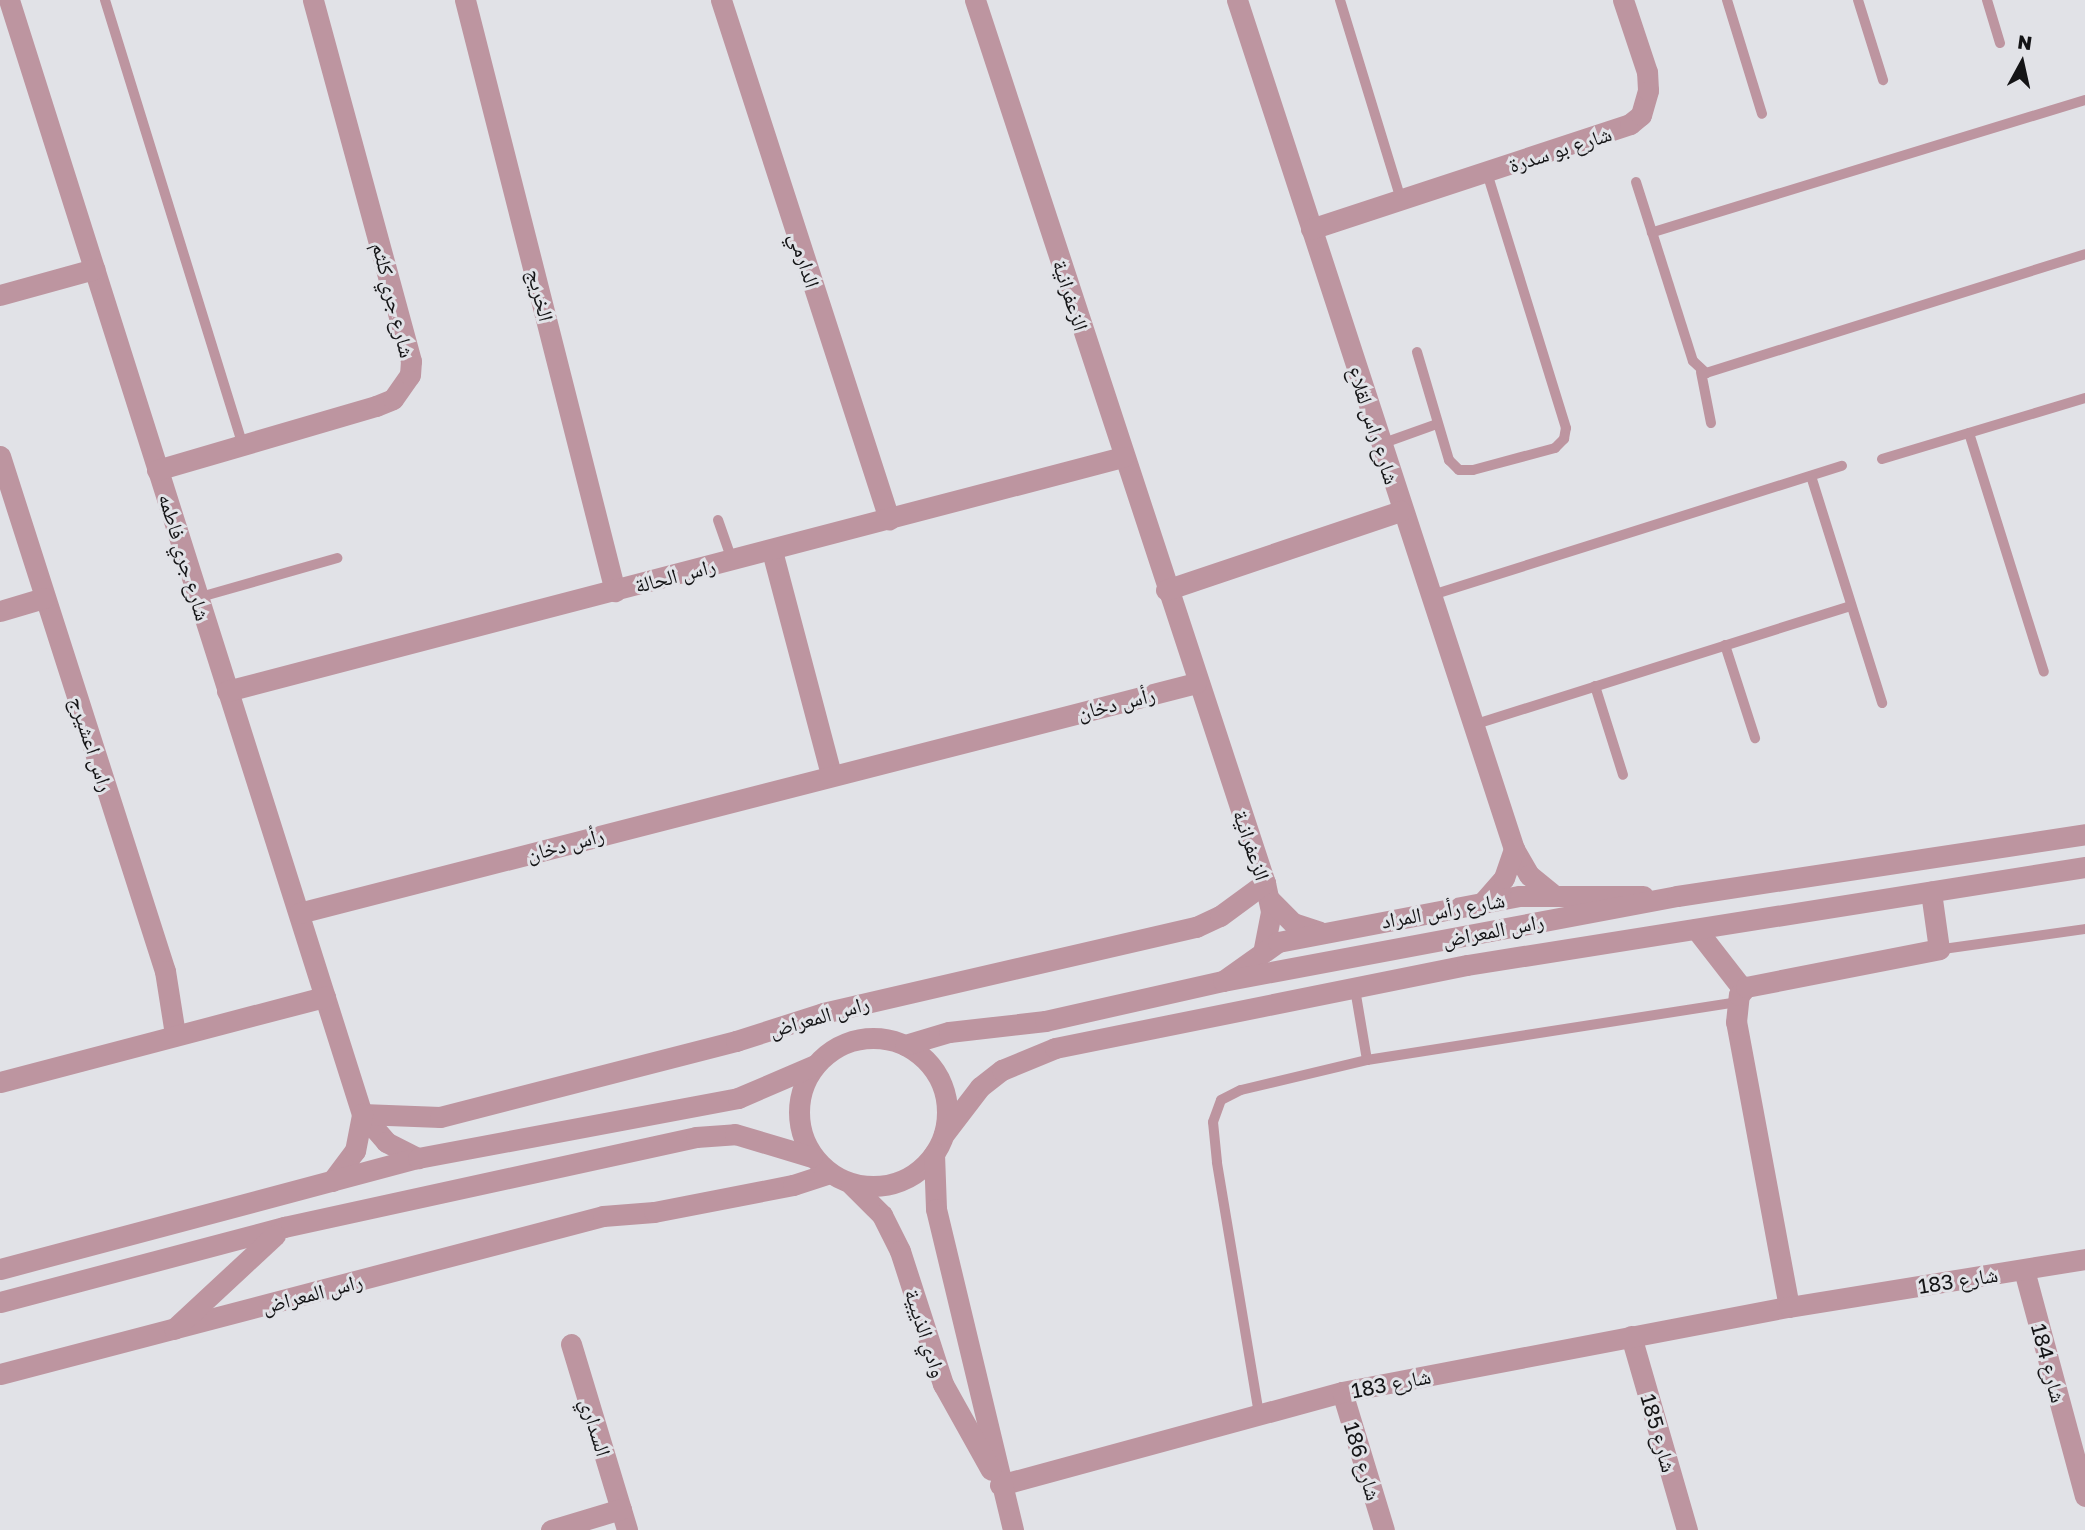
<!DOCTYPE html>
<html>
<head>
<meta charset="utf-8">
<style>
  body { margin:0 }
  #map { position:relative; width:2085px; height:1530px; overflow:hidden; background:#e1e2e7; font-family:"Golos Text","Noto Naskh Arabic",sans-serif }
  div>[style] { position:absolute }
  .service>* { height:10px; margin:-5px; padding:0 5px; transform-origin:5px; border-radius:5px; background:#bd95a0 }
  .minor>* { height:21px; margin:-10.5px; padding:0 10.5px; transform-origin:10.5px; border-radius:10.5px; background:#bd95a0 }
  .tertiary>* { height:21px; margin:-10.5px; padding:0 10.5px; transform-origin:10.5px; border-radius:10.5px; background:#bd95a0 }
  .tertiary>.ring { margin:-10.5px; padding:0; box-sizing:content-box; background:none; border:21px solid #bd95a0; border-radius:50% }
  span { translate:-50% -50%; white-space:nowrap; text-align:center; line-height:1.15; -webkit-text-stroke:6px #e1e2e7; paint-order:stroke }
  .street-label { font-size:21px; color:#141416 }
  .north { position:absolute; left:1987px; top:28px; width:70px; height:70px; -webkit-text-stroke:5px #e1e2e7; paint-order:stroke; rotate:8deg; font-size:19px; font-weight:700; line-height:28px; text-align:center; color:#141416 }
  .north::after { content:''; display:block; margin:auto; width:24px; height:32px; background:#141416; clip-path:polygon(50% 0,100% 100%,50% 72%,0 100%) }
</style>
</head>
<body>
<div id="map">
  <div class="service">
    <div style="left:105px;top:0;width:464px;rotate:72.8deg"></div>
    <div style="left:1340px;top:0;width:209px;rotate:73deg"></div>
    <div style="left:1727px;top:0;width:119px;rotate:72.9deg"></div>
    <div style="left:1858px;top:0;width:84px;rotate:72.6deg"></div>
    <div style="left:1987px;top:0;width:45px;rotate:73.2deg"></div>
    <div style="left:2085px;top:100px;width:453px;rotate:163deg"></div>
    <div style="left:1652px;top:232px;width:135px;rotate:72.4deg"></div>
    <div style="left:1693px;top:361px;width:18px;rotate:43deg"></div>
    <div style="left:1706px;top:373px;width:397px;rotate:-17.4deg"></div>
    <div style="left:1636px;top:182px;width:52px;rotate:72.3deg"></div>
    <div style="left:1417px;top:352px;width:113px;rotate:73.5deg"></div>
    <div style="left:1449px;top:460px;width:14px;rotate:45deg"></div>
    <div style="left:1459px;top:470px;width:14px"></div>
    <div style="left:1473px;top:470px;width:85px;rotate:-15deg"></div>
    <div style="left:1555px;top:448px;width:13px;rotate:-45deg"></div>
    <div style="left:1564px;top:439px;width:11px;rotate:-80deg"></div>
    <div style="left:1566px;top:428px;width:267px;rotate:-107.2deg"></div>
    <div style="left:1701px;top:372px;width:52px;rotate:78.9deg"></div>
    <div style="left:1969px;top:433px;width:250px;rotate:72.6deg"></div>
    <div style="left:1381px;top:444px;width:59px;rotate:-19.7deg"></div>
    <div style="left:1882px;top:459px;width:212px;rotate:-16.7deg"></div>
    <div style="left:1811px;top:476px;width:238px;rotate:72.6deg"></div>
    <div style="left:718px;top:520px;width:42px;rotate:70.7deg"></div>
    <div style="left:1429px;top:596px;width:433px;rotate:-17.5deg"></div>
    <div style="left:197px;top:598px;width:146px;rotate:-15.9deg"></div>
    <div style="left:1725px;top:645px;width:98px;rotate:72.1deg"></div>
    <div style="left:1595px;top:686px;width:93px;rotate:72.5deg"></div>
    <div style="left:1473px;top:725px;width:396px;rotate:-17.5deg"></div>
    <div style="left:1936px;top:950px;width:150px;rotate:-8deg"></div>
    <div style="left:1355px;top:989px;width:72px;rotate:80.4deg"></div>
    <div style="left:1259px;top:1414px;width:255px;rotate:-99.5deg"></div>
    <div style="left:1217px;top:1162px;width:40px;rotate:-95.7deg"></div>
    <div style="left:1213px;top:1122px;width:23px;rotate:-70deg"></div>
    <div style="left:1221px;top:1100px;width:22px;rotate:-27deg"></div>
    <div style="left:1241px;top:1090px;width:130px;rotate:-13.4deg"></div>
    <div style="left:1367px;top:1060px;width:376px;rotate:-8.9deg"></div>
  </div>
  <div class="minor">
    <div style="left:9px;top:0;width:1169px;rotate:72.42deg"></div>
    <div style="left:362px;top:1114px;width:37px;rotate:49deg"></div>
    <div style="left:386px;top:1142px;width:36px;rotate:27deg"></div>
    <div style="left:465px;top:0;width:610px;rotate:75.76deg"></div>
    <div style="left:721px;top:0;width:546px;rotate:72.06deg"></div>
    <div style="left:975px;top:0;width:929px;rotate:71.82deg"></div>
    <div style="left:1265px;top:883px;width:30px;rotate:78deg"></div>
    <div style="left:1271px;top:912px;width:37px;rotate:101deg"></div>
    <div style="left:1237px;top:0;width:893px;rotate:71.93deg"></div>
    <div style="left:1514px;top:849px;width:30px;rotate:60deg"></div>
    <div style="left:1529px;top:875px;width:32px;rotate:39deg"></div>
    <div style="left:1311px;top:229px;width:336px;rotate:-18.2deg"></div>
    <div style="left:1630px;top:124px;width:14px;rotate:-39deg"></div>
    <div style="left:1641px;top:115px;width:26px;rotate:-74deg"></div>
    <div style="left:1648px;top:90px;width:18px;rotate:-93deg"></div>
    <div style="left:1647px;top:72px;width:76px;rotate:-108.4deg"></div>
    <div style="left:0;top:295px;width:98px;rotate:-15.5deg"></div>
    <div style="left:0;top:456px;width:541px;rotate:72.24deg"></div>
    <div style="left:165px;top:971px;width:64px;rotate:81deg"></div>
    <div style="left:157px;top:470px;width:228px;rotate:-16.3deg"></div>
    <div style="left:376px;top:406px;width:18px;rotate:-22deg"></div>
    <div style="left:393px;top:399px;width:29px;rotate:-55deg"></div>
    <div style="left:410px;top:375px;width:14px;rotate:-86deg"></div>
    <div style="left:411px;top:361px;width:374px;rotate:-105.2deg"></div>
    <div style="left:772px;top:551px;width:232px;rotate:75.2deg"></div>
    <div style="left:1166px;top:590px;width:248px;rotate:-18.6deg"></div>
    <div style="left:0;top:611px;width:46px;rotate:-16.5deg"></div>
    <div style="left:227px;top:691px;width:926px;rotate:-14.64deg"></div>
    <div style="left:1270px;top:900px;width:33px;rotate:45deg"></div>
    <div style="left:1293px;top:923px;width:28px;rotate:18deg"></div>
    <div style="left:1484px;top:901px;width:30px;rotate:-49deg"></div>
    <div style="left:1504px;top:878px;width:31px;rotate:-71deg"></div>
    <div style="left:299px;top:913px;width:926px;rotate:-14.38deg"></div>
    <div style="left:1696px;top:929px;width:75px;rotate:52.1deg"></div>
    <div style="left:1223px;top:981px;width:67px;rotate:-35.3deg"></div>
    <div style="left:1278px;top:942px;width:246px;rotate:-10.8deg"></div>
    <div style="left:1520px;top:896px;width:123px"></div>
    <div style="left:0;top:1082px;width:336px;rotate:-14.7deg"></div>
    <div style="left:362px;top:1114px;width:78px;rotate:2.2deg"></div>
    <div style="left:440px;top:1117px;width:306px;rotate:-14.4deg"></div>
    <div style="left:736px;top:1041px;width:91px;rotate:-17.8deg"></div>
    <div style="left:823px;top:1013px;width:383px;rotate:-13deg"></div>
    <div style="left:1196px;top:927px;width:26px;rotate:-25deg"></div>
    <div style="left:1220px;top:916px;width:56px;rotate:-36.3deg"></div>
    <div style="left:332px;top:1181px;width:38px;rotate:-53deg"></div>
    <div style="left:355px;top:1151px;width:38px;rotate:-79deg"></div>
    <div style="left:2024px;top:1270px;width:234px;rotate:74.9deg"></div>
    <div style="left:1789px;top:1307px;width:290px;rotate:-100.5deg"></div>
    <div style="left:1736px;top:1022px;width:27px;rotate:-84deg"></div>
    <div style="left:1739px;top:995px;width:11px;rotate:-49deg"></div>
    <div style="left:1746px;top:987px;width:197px;rotate:-11.1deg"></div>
    <div style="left:1939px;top:949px;width:58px;rotate:-98deg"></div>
    <div style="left:1631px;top:1336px;width:202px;rotate:73.9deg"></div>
    <div style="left:571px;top:1344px;width:194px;rotate:73.2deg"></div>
    <div style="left:0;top:1374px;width:623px;rotate:-14.68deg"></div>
    <div style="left:603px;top:1216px;width:51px;rotate:-4.5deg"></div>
    <div style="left:654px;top:1212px;width:142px;rotate:-11deg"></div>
    <div style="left:793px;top:1185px;width:38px;rotate:-18deg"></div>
    <div style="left:1342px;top:1392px;width:144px;rotate:73.1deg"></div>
    <div style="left:1000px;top:1485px;width:354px;rotate:-15.2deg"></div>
    <div style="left:1342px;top:1392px;width:455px;rotate:-10.8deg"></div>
    <div style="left:1789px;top:1307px;width:300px;rotate:-9.2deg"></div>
    <div style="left:551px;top:1530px;width:73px;rotate:-16.7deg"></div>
  </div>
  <div class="tertiary">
    <div class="ring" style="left:799px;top:1038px;width:127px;height:127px"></div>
    <div style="left:905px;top:1045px;width:46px;rotate:-16.5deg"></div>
    <div style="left:949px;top:1032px;width:97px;rotate:-6.5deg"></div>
    <div style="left:1045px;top:1021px;width:182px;rotate:-12.7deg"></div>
    <div style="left:1223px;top:981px;width:462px;rotate:-10.6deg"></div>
    <div style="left:1677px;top:896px;width:413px;rotate:-8.6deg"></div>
    <div style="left:944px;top:1134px;width:59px;rotate:-52.5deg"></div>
    <div style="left:980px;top:1087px;width:28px;rotate:-38deg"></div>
    <div style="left:1002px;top:1070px;width:57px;rotate:-22.5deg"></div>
    <div style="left:1055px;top:1048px;width:420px;rotate:-11.4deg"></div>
    <div style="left:1467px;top:965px;width:626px;rotate:-9.01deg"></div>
    <div style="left:934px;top:1154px;width:55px;rotate:87.9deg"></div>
    <div style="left:936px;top:1209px;width:330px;rotate:76.5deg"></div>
    <div style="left:851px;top:1184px;width:44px;rotate:45deg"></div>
    <div style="left:882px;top:1215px;width:40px;rotate:63.4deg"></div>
    <div style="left:900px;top:1251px;width:140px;rotate:72.1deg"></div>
    <div style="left:943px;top:1384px;width:98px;rotate:60.8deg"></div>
    <div style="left:0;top:1269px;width:432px;rotate:-14.9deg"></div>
    <div style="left:418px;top:1158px;width:326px;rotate:-10.6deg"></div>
    <div style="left:738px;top:1098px;width:84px;rotate:-23.2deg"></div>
    <div style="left:0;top:1302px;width:294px;rotate:-14.8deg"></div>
    <div style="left:284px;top:1227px;width:422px;rotate:-12.3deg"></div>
    <div style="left:696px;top:1137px;width:39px;rotate:-4deg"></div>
    <div style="left:735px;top:1134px;width:80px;rotate:16.6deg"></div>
    <div style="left:174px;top:1329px;width:138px;rotate:-42.9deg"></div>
  </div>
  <div class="street-label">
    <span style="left:1560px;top:149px;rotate:-18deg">شارع بو سدرة</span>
    <span style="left:805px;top:260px;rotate:72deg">الدارمي</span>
    <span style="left:541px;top:295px;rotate:76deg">الخريج</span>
    <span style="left:1071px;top:295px;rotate:72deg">الزعفرانية</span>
    <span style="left:394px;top:300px;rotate:76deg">شارع جري كلثم</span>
    <span style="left:1374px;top:425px;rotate:72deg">شارع راس لقلاع</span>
    <span style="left:185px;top:557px;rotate:73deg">شارع جري فاطمه</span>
    <span style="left:675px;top:575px;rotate:-15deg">راس الحالة</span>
    <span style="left:1116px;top:703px;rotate:-14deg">رأس دخان</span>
    <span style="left:92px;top:744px;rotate:72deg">راس اعشيرج</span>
    <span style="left:565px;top:844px;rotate:-15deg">رأس دخان</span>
    <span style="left:1252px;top:845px;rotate:71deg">الزعفرانية</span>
    <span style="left:1443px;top:910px;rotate:-10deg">شارع رأس المراد</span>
    <span style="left:1493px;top:930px;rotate:-11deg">راس المعراض</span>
    <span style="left:819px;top:1016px;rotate:-16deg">راس المعراض</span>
    <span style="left:1958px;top:1280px;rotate:-9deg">شارع 183</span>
    <span style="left:312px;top:1293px;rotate:-15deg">راس المعراض</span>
    <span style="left:926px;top:1333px;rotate:72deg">وادي الذيبية</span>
    <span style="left:2049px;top:1363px;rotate:75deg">شارع 184</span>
    <span style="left:1391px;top:1383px;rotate:-11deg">شارع 183</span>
    <span style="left:596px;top:1427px;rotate:73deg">السداري</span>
    <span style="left:1659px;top:1433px;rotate:74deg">شارع 185</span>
    <span style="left:1363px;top:1461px;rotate:73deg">شارع 186</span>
  </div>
  <div class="north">N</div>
</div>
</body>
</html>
